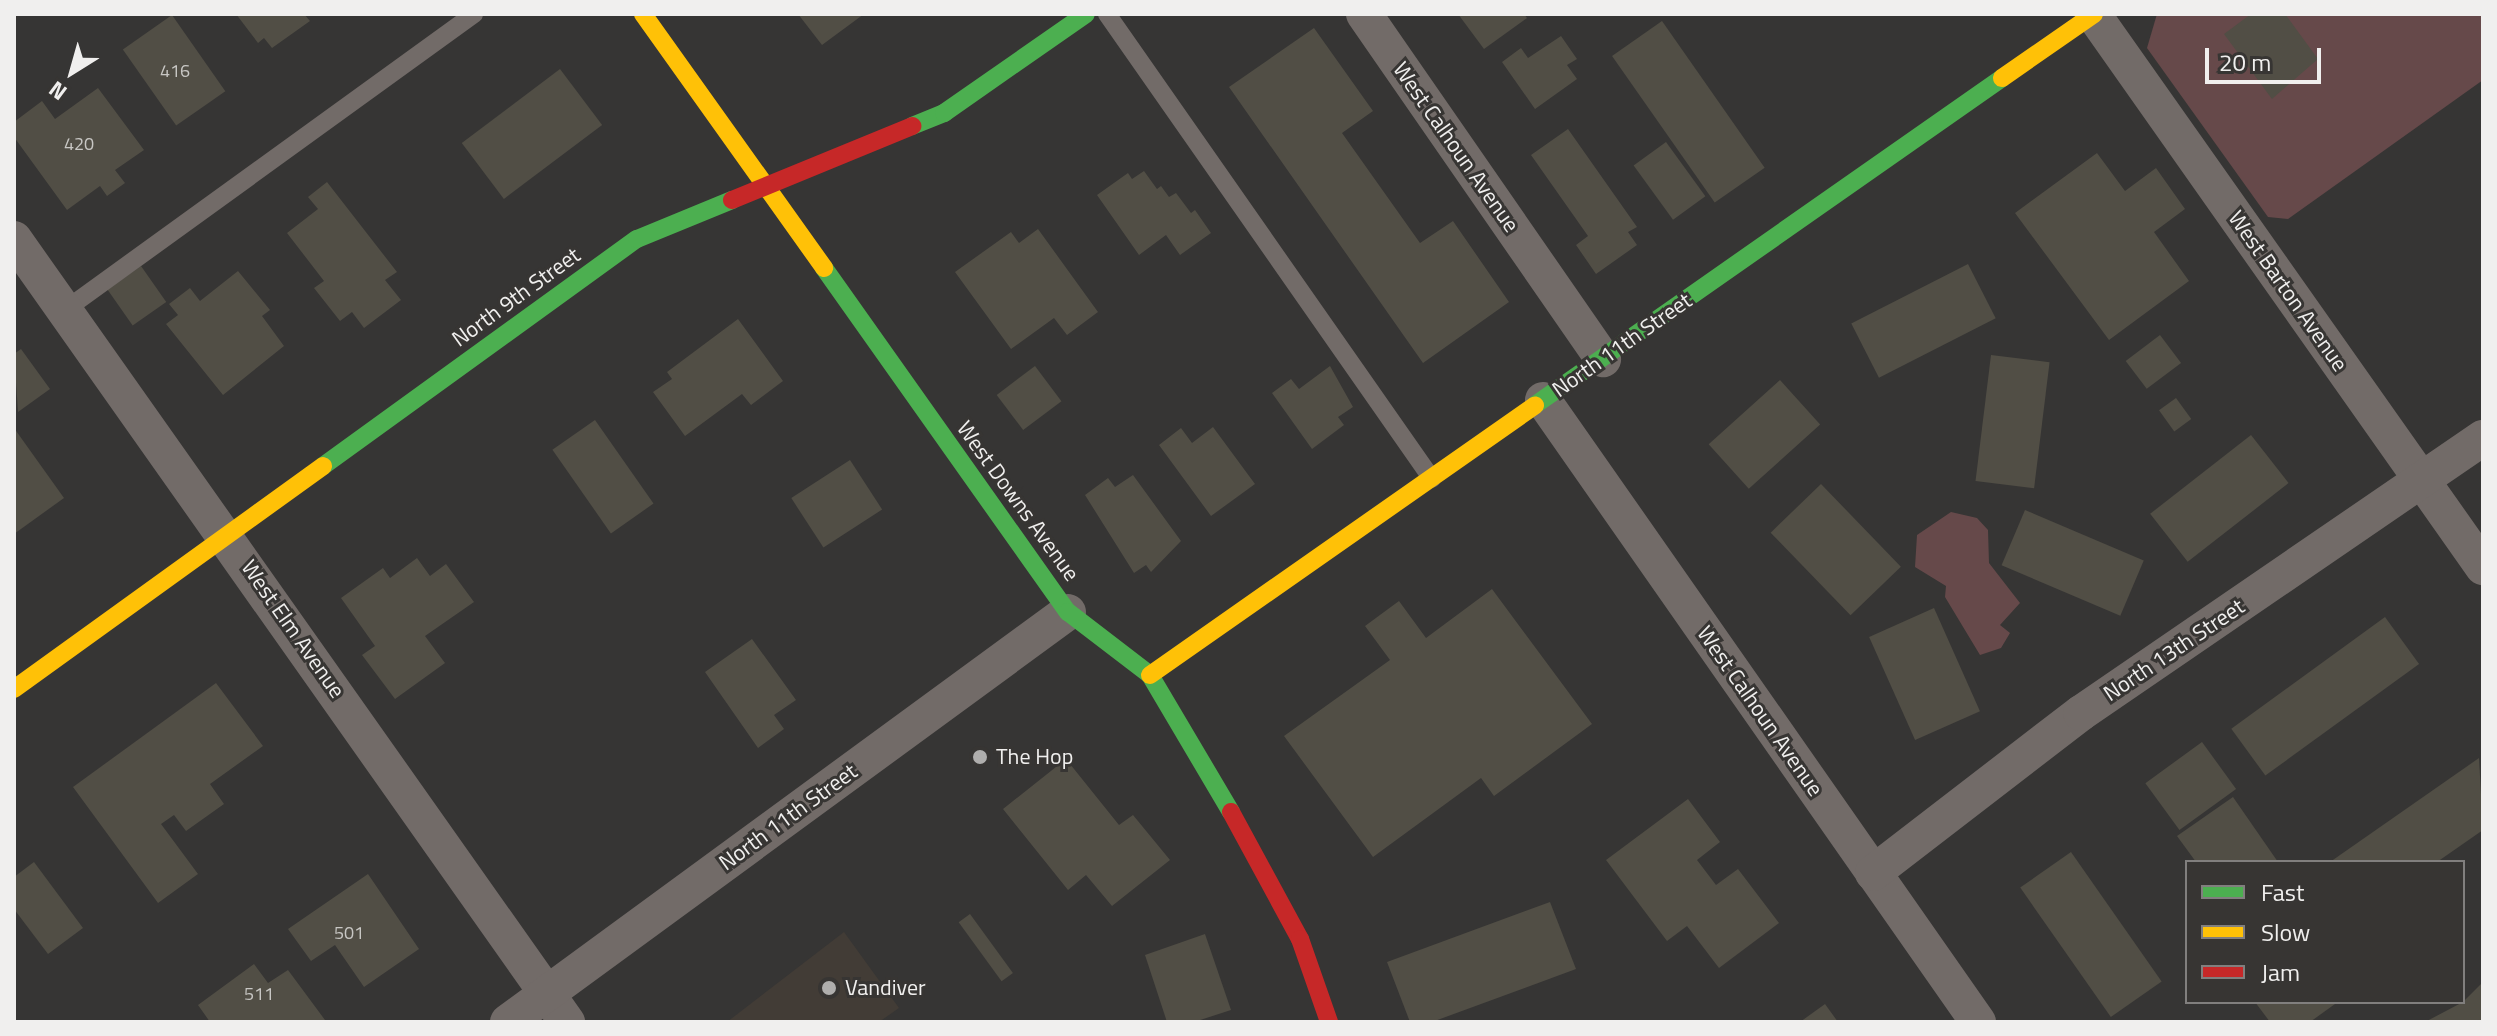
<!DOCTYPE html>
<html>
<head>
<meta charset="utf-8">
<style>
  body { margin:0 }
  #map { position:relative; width:2497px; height:1036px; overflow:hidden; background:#363534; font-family:"Titillium Web",sans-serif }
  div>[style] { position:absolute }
  .built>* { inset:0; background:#423c36 }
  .green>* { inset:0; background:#66494a }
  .building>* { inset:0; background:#514e45; transform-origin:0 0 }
  .lane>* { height:18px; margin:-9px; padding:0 9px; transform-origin:9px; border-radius:9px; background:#726b68 }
  .street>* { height:36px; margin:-18px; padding:0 18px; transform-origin:18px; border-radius:18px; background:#726b68 }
  .fast>* { height:18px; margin:-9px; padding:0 9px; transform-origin:9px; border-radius:9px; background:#4caf50 }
  .slow>* { height:18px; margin:-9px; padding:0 9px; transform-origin:9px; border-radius:9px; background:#ffc107 }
  .jam>* { height:18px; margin:-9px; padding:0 9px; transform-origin:9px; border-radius:9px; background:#c62828 }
  .dots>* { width:22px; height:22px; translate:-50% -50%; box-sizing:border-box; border:4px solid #373533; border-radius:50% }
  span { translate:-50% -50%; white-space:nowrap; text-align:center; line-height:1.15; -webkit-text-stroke:6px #373533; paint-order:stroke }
  .number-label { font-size:18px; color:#c8c7c4 }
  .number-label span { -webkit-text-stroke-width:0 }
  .street-label { font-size:22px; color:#f0efee }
  .poi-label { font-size:22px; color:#f0efee }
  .left { translate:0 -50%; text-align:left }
  .frame { position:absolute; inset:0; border:16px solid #f0efee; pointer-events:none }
  .legend { position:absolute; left:2185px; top:860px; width:280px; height:144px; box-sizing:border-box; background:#373533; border:2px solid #817f7e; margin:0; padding:10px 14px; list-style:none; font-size:24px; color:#f0efee }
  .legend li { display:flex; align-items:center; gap:16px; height:40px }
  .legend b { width:40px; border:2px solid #817f7e }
  .north { position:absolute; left:32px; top:32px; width:80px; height:80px; -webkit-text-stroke:6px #373533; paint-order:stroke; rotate:217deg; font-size:22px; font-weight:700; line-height:32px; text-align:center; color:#f0efee }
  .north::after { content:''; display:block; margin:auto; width:28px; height:36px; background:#f0efee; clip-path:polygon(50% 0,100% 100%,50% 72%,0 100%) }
  .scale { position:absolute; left:2205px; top:48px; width:116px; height:36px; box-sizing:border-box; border:4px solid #f0efee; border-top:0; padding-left:10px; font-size:24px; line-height:28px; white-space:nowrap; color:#f0efee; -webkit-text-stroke:6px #373533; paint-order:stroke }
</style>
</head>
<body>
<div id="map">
  <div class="built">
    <div style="clip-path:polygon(844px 932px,899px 1008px,879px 1022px,727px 1022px)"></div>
  </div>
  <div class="green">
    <div style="clip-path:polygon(2157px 14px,2483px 14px,2483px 80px,2288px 219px,2268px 217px,2147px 48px)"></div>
    <div style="clip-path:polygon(1951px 512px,1977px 518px,1988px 530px,1989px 563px,2020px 603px,2000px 625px,2010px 633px,2001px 648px,1980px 655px,1945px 597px,1946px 586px,1915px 567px,1917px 535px)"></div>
  </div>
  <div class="building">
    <div style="clip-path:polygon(236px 14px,304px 14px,310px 21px,272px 48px,264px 38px,258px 43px)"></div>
    <div style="clip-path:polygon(798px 14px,864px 14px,822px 45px)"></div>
    <div style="clip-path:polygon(1458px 14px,1524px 14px,1527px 18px,1484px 49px)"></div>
    <div style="clip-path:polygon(2251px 14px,2285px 14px,2318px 59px,2272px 99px,2224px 34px)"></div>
    <div style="left:172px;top:15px;width:93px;height:60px;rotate:55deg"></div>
    <div style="left:1662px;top:21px;width:179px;height:61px;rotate:55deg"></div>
    <div style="clip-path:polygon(1314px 28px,1373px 111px,1342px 133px,1420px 243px,1453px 221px,1509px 302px,1423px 363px,1229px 87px)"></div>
    <div style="clip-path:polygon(1561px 36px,1577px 59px,1567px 65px,1577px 79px,1535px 109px,1502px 62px,1521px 48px,1528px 58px)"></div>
    <div style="left:560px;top:69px;width:70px;height:123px;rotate:53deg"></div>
    <div style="clip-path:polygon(98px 88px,144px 150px,115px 170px,125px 183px,107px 196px,100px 186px,67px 210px,14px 137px,14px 122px,42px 101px,55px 119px)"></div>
    <div style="clip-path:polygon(1568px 129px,1637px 227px,1628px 232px,1637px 245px,1596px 274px,1576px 245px,1588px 236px,1531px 155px)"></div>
    <div style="left:1666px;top:142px;width:67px;height:40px;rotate:54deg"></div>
    <div style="clip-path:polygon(2097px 153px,2125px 191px,2156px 168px,2185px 209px,2154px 232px,2189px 281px,2109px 340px,2015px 213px)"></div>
    <div style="clip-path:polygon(1144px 171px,1157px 189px,1161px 186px,1169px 197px,1176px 193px,1191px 213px,1195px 210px,1211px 233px,1180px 255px,1166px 235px,1139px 255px,1097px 195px,1128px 173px,1132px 179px)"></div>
    <div style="clip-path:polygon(327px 182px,397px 272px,385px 280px,401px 300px,364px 328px,352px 312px,340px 321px,314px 288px,324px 281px,287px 233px,318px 209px,308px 197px)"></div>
    <div style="clip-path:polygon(1038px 229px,1098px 312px,1067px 335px,1054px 318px,1011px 349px,955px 272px,1011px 232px,1019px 243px)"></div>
    <div style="left:1968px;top:264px;width:61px;height:131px;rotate:63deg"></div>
    <div style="left:141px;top:266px;width:44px;height:41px;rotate:55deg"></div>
    <div style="clip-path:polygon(238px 271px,270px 310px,262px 316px,284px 346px,223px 395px,166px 324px,178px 315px,169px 304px,190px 288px,200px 301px)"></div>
    <div style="clip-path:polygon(738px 319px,783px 381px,751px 405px,742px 394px,685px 436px,653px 392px,672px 379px,667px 372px)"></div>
    <div style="left:2160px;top:335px;width:35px;height:43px;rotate:53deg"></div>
    <div style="clip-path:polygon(21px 349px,50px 389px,18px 412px,14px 354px)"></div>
    <div style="left:1991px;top:355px;width:59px;height:127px;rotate:7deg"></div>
    <div style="left:1035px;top:366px;width:44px;height:48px;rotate:53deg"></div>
    <div style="clip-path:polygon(1330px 366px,1353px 407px,1338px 417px,1344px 425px,1312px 449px,1272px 393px,1291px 379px,1299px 389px)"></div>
    <div style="left:1780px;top:380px;width:60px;height:96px;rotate:48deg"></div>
    <div style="left:2176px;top:398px;width:26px;height:21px;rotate:54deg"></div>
    <div style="left:595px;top:420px;width:102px;height:52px;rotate:55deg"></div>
    <div style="clip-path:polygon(1213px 427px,1255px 484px,1211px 516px,1159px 445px,1181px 428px,1192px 443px)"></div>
    <div style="clip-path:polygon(14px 428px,64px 498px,14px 534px)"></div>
    <div style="left:2251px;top:435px;width:61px;height:128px;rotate:52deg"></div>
    <div style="left:850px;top:460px;width:59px;height:70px;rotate:57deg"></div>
    <div style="clip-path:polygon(1133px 475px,1181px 541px,1151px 572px,1146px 565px,1134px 573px,1085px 495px,1108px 478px,1115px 487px)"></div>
    <div style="left:1821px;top:484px;width:115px;height:70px;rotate:46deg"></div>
    <div style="left:2025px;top:510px;width:129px;height:60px;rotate:23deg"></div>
    <div style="clip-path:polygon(417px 558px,430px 576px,446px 564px,474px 602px,425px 636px,445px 663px,395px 699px,362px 655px,375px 646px,341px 598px,383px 568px,390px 578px)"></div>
    <div style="clip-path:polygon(1492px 589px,1592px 724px,1494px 796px,1481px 778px,1373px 857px,1284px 736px,1390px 660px,1365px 626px,1399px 601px,1426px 638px)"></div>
    <div style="left:1934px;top:608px;width:113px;height:71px;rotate:66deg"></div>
    <div style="left:2385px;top:617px;width:58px;height:190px;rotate:54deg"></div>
    <div style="clip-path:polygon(752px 639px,796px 700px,774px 715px,784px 729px,758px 748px,705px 672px)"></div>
    <div style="clip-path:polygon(216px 683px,263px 746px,210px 784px,224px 804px,186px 831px,174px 815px,161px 824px,198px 874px,158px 903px,73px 787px)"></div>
    <div style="left:2202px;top:742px;width:58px;height:70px;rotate:54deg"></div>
    <div style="clip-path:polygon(2479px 758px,2483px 830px,2437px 862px,2330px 862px)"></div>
    <div style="clip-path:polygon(1066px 759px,1119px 825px,1133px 815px,1170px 860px,1112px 906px,1086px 875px,1068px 890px,1003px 809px)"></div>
    <div style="clip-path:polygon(2233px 797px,2278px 862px,2196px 862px,2177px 836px)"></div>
    <div style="clip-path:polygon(1688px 799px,1720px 842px,1697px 860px,1716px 885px,1738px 869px,1779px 923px,1719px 968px,1687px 926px,1667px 941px,1606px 860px)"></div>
    <div style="left:2071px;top:852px;width:158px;height:62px;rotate:55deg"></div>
    <div style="clip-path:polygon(34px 862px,83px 928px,48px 954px,14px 909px,14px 877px)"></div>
    <div style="clip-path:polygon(368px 874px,419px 949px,364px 987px,335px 945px,311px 961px,288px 929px)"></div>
    <div style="clip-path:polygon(1550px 902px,1576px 969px,1432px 1022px,1410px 1022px,1387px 962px)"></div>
    <div style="left:970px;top:914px;width:73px;height:14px;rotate:54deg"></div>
    <div style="clip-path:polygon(1205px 934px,1231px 1010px,1194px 1022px,1167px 1022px,1145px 955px)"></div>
    <div style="clip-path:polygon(254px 964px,268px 983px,288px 970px,325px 1020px,210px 1022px,198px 1005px)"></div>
    <div style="clip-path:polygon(2483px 982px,2483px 1022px,2425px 1022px,2463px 1002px)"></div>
    <div style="clip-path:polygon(2255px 1002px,2333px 1002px,2335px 1004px,2310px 1022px,2270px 1022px)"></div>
    <div style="clip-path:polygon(1825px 1004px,1838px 1022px,1800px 1022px)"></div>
  </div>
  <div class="lane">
    <div style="left:1107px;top:14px;width:567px;rotate:55.05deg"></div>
    <div style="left:65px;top:310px;width:505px;rotate:-35.89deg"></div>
  </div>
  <div class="street">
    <div style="left:1364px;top:14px;width:420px;rotate:55.3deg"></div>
    <div style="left:2093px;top:14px;width:677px;rotate:54.81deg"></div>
    <div style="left:14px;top:239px;width:959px;rotate:54.77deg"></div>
    <div style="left:1543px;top:400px;width:759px;rotate:55.03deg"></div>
    <div style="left:1873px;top:873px;width:262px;rotate:-37.6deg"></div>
    <div style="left:2081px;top:713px;width:487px;rotate:-34.4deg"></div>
    <div style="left:508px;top:1022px;width:694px;rotate:-36.21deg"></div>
  </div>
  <div class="fast">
    <div style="left:912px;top:126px;width:35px;rotate:-22deg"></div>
    <div style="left:944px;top:113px;width:173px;rotate:-34.9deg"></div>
    <div style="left:824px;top:268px;width:422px;rotate:54.7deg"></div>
    <div style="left:1068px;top:612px;width:103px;rotate:37.5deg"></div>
    <div style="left:1150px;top:675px;width:159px;rotate:59.4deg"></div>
    <div style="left:1535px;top:405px;width:570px;rotate:-35deg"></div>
    <div style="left:323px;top:466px;width:387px;rotate:-35.9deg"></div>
    <div style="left:637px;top:239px;width:103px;rotate:-22.3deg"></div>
  </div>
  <div class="slow">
    <div style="left:643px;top:14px;width:312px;rotate:54.5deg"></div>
    <div style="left:2002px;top:78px;width:112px;rotate:-34.8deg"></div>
    <div style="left:1150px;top:675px;width:470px;rotate:-35deg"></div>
    <div style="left:14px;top:689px;width:381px;rotate:-35.8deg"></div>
  </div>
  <div class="jam">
    <div style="left:732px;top:200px;width:195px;rotate:-22.3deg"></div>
    <div style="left:1231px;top:812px;width:145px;rotate:61.5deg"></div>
    <div style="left:1300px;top:939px;width:88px;rotate:70.7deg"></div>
  </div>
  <div class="dots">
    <div style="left:980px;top:757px;background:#afaead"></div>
    <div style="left:829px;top:988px;background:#afaead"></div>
  </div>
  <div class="number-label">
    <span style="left:175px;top:71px">416</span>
    <span style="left:79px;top:144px">420</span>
    <span style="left:349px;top:933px">501</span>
    <span style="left:259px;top:994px">511</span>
  </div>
  <div class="street-label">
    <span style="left:1456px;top:147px;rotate:55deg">West Calhoun Avenue</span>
    <span style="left:2288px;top:291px;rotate:55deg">West Barton Avenue</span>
    <span style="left:516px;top:297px;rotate:-36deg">North 9th Street</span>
    <span style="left:1622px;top:345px;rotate:-35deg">North 11th Street</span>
    <span style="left:1018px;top:501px;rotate:54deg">West Downs Avenue</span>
    <span style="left:293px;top:629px;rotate:55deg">West Elm Avenue</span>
    <span style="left:2174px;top:650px;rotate:-34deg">North 13th Street</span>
    <span style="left:1760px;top:711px;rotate:55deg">West Calhoun Avenue</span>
    <span style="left:788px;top:817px;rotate:-36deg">North 11th Street</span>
  </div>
  <div class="poi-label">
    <span class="left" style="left:996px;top:757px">The Hop</span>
    <span class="left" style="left:845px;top:988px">Vandiver</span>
  </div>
  <div class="frame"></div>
  <ul class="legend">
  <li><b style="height:10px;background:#4caf50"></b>Fast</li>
  <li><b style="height:10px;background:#ffc107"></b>Slow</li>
  <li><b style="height:10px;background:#c62828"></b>Jam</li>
  </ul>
  <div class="north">N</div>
  <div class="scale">20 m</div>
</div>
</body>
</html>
